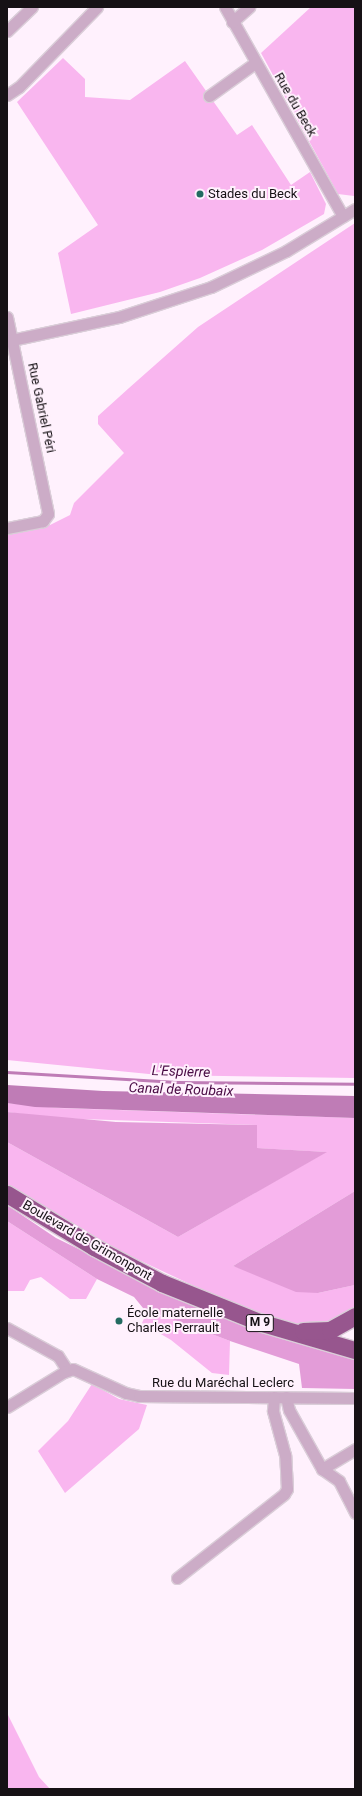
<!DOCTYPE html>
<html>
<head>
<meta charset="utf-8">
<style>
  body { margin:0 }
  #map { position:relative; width:362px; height:1796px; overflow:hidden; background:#fff1fd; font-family:Roboto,sans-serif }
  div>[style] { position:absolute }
  .green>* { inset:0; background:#f9b6ef }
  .forest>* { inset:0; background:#e39cd8 }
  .water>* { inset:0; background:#bf7cb6 }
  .stream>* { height:2.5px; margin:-1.25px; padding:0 1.25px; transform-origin:1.25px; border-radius:1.25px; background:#bf7cb6 }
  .roads { filter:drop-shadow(1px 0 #dacdd8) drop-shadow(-1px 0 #dacdd8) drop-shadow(0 1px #dacdd8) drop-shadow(0 -1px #dacdd8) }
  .minor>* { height:11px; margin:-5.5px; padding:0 5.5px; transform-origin:5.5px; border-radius:5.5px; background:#ccacc7 }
  .highway>* { height:17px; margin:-8.5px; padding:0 8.5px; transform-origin:8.5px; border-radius:8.5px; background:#97568e }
  .dots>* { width:11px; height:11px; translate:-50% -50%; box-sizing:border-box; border:2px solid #fff1fd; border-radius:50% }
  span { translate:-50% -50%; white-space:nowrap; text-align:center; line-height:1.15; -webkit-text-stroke:4px #fff1fd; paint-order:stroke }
  .shield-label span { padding:1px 3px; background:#fff1fd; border:1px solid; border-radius:3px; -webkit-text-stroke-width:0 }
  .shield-label { font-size:12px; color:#161115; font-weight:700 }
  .street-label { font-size:13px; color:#161115 }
  .poi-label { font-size:13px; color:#161115 }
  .left { translate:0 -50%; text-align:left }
  .water-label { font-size:14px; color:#480a43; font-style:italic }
  .frame { position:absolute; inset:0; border:8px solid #161115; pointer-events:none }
</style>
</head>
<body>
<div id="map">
  <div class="green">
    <div style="clip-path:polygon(311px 7px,355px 7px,354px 196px,338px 194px,261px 53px)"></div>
    <div style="clip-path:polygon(63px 58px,85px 79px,85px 97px,130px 100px,185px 61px,237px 135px,252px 125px,291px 185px,310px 172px,326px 204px,324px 214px,262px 250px,200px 278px,160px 292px,71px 314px,58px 253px,98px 225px,17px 102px)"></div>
    <div style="clip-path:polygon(355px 223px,355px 1078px,159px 1075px,7px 1060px,7px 534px,50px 525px,70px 515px,74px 503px,124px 453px,98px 424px,98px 416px,129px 388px,198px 327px)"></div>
    <div style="clip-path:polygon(7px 1103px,59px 1108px,355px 1118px,355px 1191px,233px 1266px,318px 1293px,355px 1285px,355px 1312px,342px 1321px,305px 1328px,226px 1301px,124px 1253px,68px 1223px,7px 1185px,7px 1142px,178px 1237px,326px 1152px,256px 1148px,257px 1125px,53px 1118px,7px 1112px)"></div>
    <div style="clip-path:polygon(7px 1221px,97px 1279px,86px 1299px,70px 1299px,41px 1277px,30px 1280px,24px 1291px,7px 1291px)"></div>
    <div style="clip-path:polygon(143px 1308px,230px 1341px,229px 1375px,212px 1373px,171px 1340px,142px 1323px,147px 1312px)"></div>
    <div style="clip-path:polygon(92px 1384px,119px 1399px,147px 1405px,139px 1429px,65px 1493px,38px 1451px,68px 1421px)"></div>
    <div style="clip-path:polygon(7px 1713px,39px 1777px,50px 1789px,7px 1789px)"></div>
  </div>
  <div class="forest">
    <div style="clip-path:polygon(7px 1112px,116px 1122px,257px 1125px,257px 1148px,327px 1152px,178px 1237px,7px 1142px)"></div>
    <div style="clip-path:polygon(355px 1191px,355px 1285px,318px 1293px,296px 1292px,233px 1266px)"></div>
    <div style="clip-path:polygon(7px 1205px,56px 1238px,202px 1309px,313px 1347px,355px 1355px,355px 1389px,302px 1388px,299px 1364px,230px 1341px,143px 1308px,134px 1297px,97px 1279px,7px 1221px)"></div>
  </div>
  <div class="water">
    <div style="clip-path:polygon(7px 1085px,103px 1091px,355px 1096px,355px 1118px,35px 1107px,7px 1103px)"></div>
  </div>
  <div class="stream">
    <div style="left:7px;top:1072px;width:170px;rotate:3.4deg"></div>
    <div style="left:177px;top:1082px;width:178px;rotate:0.6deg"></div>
  </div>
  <div class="roads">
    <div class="minor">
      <div style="left:225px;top:7px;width:240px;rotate:60.6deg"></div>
      <div style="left:232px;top:22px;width:23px;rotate:-41deg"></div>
      <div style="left:7px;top:31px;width:35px;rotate:-44deg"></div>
      <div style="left:7px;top:95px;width:14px;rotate:-34deg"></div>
      <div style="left:19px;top:87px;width:112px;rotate:-45.7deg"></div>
      <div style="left:209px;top:96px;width:57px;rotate:-35.7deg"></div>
      <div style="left:7px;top:317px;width:201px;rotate:78.2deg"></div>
      <div style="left:48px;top:514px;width:9px;rotate:126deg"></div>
      <div style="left:43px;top:521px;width:37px;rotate:169deg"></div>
      <div style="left:7px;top:341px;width:115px;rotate:-12.1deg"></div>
      <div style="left:119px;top:317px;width:97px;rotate:-18.1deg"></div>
      <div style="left:211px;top:287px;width:83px;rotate:-25.6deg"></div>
      <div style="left:286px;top:251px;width:81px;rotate:-31.3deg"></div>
      <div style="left:7px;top:1328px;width:58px;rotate:28.8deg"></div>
      <div style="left:58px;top:1356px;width:17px;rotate:57deg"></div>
      <div style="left:286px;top:1397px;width:13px;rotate:77deg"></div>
      <div style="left:289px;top:1410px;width:68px;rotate:60.8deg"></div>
      <div style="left:322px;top:1469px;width:39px;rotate:-31deg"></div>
      <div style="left:7px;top:1407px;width:67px;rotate:-31.6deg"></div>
      <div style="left:64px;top:1372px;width:9px;rotate:-18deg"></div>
      <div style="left:73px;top:1369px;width:58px;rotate:24.4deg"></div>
      <div style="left:126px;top:1393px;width:13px;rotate:13deg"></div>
      <div style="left:139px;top:1396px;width:216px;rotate:0.5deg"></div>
      <div style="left:322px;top:1469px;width:21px;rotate:35deg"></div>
      <div style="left:339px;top:1481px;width:36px;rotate:63deg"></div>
      <div style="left:177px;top:1578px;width:136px;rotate:-38.1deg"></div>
      <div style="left:284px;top:1494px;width:6px;rotate:-59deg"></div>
      <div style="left:287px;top:1489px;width:34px;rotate:-93deg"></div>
      <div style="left:285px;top:1455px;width:46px;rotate:-105.3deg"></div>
      <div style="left:273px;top:1411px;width:14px;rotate:-86deg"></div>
    </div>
    <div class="highway">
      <div style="left:7px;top:1194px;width:102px;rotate:31.3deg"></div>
      <div style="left:94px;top:1247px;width:77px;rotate:27.9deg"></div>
      <div style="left:162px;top:1283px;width:105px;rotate:21.9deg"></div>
      <div style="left:259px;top:1322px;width:100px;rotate:16.3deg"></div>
      <div style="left:303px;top:1331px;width:27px;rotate:-2deg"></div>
      <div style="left:330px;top:1330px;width:29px;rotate:-29deg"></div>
    </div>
  </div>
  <div class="dots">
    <div style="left:200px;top:194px;background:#236b61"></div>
    <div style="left:119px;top:1321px;background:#236b61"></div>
  </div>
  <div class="shield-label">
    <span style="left:260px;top:1323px">M 9</span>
  </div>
  <div class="street-label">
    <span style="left:295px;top:105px;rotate:60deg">Rue du Beck</span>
    <span style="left:41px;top:408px;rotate:78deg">Rue Gabriel Péri</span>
    <span style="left:87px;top:1241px;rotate:30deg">Boulevard de Grimonpont</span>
    <span style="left:223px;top:1383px">Rue du Maréchal Leclerc</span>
  </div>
  <div class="poi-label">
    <span class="left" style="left:208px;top:194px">Stades du Beck</span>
    <span class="left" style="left:127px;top:1321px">École maternelle<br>Charles Perrault</span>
  </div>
  <div class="water-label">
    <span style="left:181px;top:1071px;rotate:2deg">L'Espierre</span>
    <span style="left:181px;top:1089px;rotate:2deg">Canal de Roubaix</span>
  </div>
  <div class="frame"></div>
</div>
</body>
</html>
